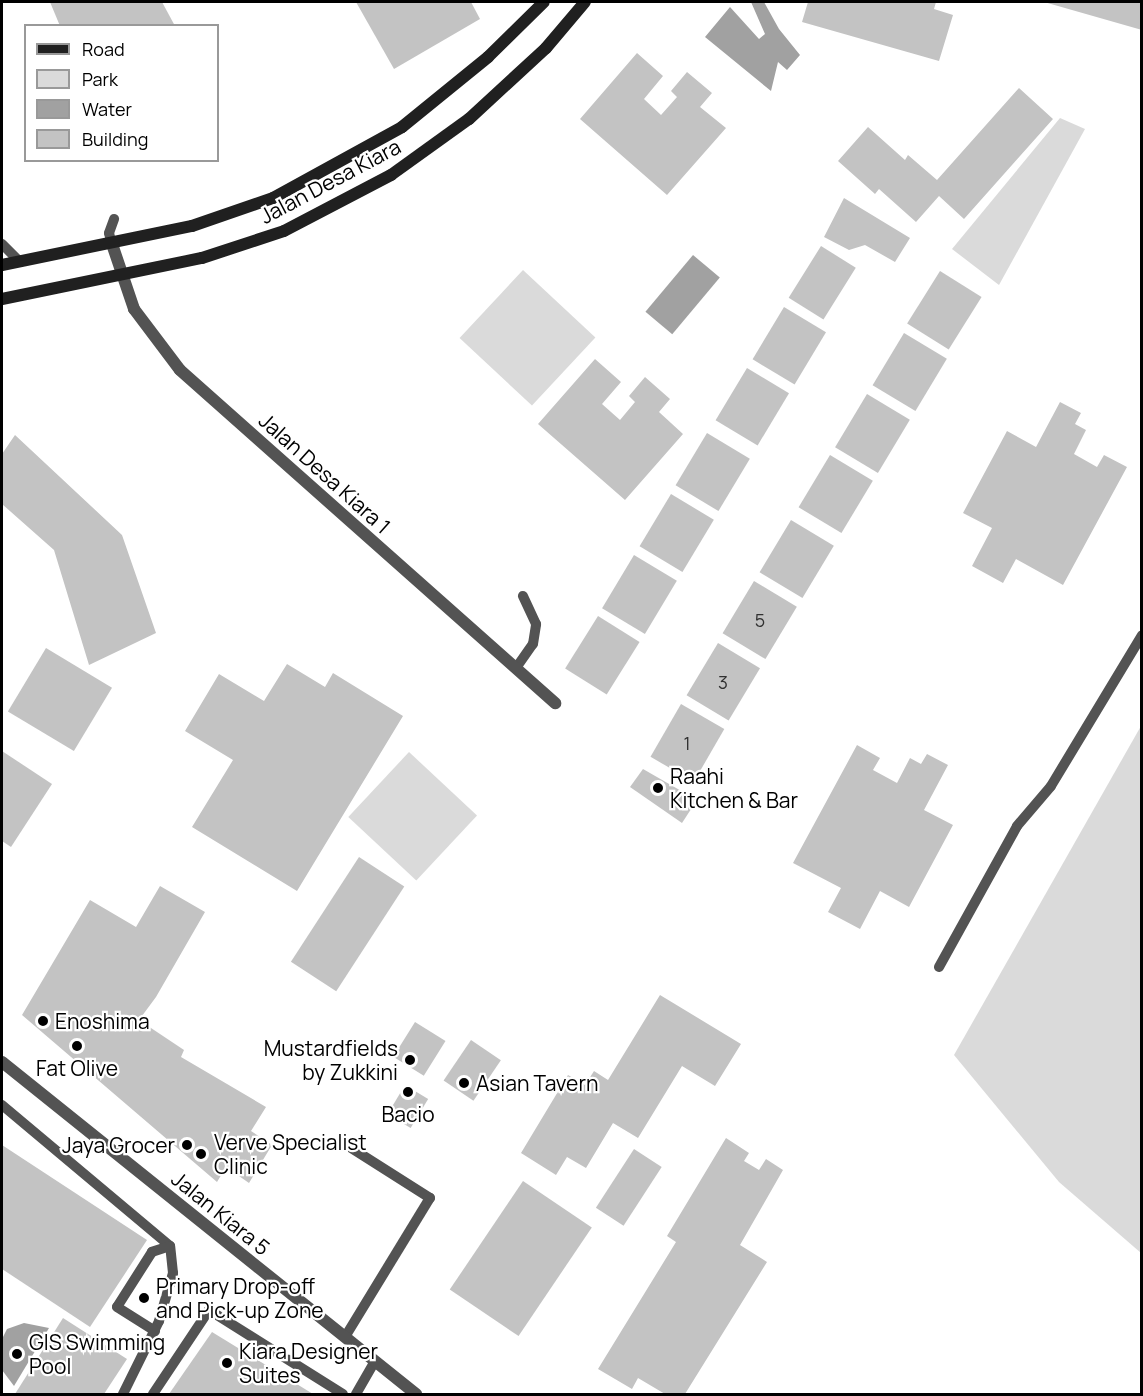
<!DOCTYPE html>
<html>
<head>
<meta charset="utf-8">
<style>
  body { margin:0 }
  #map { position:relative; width:1143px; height:1396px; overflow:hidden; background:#fff; font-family:Manrope,sans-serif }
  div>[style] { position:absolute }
  .green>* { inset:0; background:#dadada; transform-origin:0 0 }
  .water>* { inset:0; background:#a1a1a1; transform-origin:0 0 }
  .building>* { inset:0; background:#c3c3c3; transform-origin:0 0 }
  .service>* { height:10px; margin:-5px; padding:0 5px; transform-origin:5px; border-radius:5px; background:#535353 }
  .minor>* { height:12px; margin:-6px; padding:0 6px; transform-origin:6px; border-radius:6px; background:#535353 }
  .secondary>* { height:12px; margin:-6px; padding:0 6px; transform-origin:6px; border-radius:6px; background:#202020 }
  .dots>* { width:16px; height:16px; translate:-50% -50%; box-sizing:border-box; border:3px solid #fff; border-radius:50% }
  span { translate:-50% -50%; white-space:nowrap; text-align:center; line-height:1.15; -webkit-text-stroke:4.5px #fff; paint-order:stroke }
  .number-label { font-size:18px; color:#313131 }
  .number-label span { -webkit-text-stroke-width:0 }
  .street-label { font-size:21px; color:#000 }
  .poi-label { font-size:21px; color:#000 }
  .left { translate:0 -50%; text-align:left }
  .right { translate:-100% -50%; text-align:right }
  .frame { position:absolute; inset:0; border:3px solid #000; pointer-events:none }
  .legend { position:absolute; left:24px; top:24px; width:195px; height:138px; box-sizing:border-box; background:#fff; border:2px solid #999; margin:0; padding:8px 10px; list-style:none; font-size:18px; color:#000 }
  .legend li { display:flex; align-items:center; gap:12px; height:30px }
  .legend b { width:30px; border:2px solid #999 }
</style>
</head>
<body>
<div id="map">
  <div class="green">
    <div style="clip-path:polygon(1060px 118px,1085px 129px,999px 285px,952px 249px)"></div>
    <div style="left:523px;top:270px;width:99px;height:93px;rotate:43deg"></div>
    <div style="clip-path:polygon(1141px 726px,1141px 1253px,1059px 1182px,954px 1055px)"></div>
    <div style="left:409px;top:752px;width:93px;height:89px;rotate:43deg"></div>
  </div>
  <div class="water">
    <div style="clip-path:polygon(751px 2px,764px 2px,779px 29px,800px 55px,787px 70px,778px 62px,771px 91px,705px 37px,730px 7px,759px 39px,765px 34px)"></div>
    <div style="left:693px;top:255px;width:35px;height:74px;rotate:40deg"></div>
    <div style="clip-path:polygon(24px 1323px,49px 1328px,14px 1386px,2px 1370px,2px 1339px,7px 1329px)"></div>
  </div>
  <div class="building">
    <div style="clip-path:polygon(50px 2px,162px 2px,175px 26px,60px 26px)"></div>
    <div style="clip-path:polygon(356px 2px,471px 2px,480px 19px,394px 69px)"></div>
    <div style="clip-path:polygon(808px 2px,936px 2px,934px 9px,953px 15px,939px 61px,802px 22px)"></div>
    <div style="clip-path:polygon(1044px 2px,1142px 2px,1142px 30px)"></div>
    <div style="clip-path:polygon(637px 53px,663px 76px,644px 99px,661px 115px,677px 97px,671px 91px,687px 72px,712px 93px,700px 107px,726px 128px,667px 195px,580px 119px)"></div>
    <div style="clip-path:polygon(1019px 88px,1053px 119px,964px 219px,939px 196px,916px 222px,879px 189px,875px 194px,838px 161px,868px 127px,905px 160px,908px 155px,937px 180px)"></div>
    <div style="clip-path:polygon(844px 198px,910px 238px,895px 262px,865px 245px,849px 250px,824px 237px)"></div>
    <div style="left:821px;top:246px;width:41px;height:61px;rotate:32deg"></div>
    <div style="left:940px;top:271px;width:49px;height:62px;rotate:32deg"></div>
    <div style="left:784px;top:307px;width:49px;height:61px;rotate:31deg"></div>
    <div style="left:904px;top:333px;width:50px;height:61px;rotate:31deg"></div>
    <div style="clip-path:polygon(595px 359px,621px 382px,602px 404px,620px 420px,635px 402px,629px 396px,645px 377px,670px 399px,659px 412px,683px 434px,625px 500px,538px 424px)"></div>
    <div style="left:747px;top:368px;width:49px;height:61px;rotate:31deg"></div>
    <div style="left:867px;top:394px;width:50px;height:62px;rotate:31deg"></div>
    <div style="clip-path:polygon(1060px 402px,1081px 413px,1075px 424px,1086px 430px,1074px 454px,1097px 467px,1104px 455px,1127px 467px,1063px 585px,1016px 559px,1003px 583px,972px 566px,992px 528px,963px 513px,1007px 431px,1036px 447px)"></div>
    <div style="left:707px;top:433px;width:50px;height:61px;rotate:31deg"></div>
    <div style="clip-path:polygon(15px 435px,122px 535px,156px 633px,89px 665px,54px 550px,2px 504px,2px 454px)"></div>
    <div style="left:830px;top:455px;width:50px;height:61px;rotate:31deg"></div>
    <div style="left:671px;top:494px;width:50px;height:61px;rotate:31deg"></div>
    <div style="left:791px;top:520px;width:50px;height:61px;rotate:31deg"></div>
    <div style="left:634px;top:555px;width:50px;height:62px;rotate:31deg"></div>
    <div style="left:754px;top:581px;width:50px;height:61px;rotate:31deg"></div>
    <div style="left:598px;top:616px;width:49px;height:62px;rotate:32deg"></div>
    <div style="left:718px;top:643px;width:49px;height:61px;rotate:31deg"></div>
    <div style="left:46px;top:648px;width:77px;height:74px;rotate:31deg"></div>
    <div style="clip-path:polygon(287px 664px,325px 687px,333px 673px,403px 716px,297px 891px,192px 827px,233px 760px,185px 731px,219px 674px,264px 701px)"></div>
    <div style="left:681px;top:704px;width:50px;height:61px;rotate:30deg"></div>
    <div style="clip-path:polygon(857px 745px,880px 758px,873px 770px,897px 783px,910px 758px,921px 764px,927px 754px,948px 765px,924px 810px,953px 825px,909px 907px,880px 891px,860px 929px,828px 912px,841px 888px,793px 863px)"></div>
    <div style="clip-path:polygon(2px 751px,52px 784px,11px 847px,2px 841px)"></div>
    <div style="clip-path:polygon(643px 769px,697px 800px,682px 823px,630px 787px)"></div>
    <div style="left:359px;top:857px;width:54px;height:125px;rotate:33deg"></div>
    <div style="clip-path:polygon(160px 886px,205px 912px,156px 997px,139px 1020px,184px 1050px,181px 1057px,266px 1107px,251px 1131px,272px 1145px,249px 1183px,226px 1167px,217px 1182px,22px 1015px,90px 900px,136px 927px)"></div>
    <div style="clip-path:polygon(660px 995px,741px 1044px,715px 1086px,682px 1066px,638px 1138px,613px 1123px,586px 1168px,567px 1157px,556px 1175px,521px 1153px,568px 1075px,585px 1085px,594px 1071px,608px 1080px)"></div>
    <div style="left:415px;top:1022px;width:36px;height:41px;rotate:32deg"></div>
    <div style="left:471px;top:1040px;width:36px;height:49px;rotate:34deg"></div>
    <div style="left:405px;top:1085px;width:27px;height:34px;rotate:31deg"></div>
    <div style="clip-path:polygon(726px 1138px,749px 1153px,744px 1161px,759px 1170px,766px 1159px,783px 1170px,740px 1245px,767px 1262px,685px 1394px,665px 1394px,638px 1378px,632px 1389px,598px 1369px,676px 1242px,667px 1236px)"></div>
    <div style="clip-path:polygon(2px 1145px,147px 1240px,90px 1327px,2px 1269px)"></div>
    <div style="left:634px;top:1149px;width:33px;height:70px;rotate:33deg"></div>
    <div style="left:523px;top:1181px;width:83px;height:131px;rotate:34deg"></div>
    <div style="clip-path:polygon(63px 1318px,127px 1359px,104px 1394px,15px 1394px)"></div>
    <div style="clip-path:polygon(212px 1332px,313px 1394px,169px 1394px)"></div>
  </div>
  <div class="service">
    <div style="left:111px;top:241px;width:8px;rotate:-104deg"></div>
    <div style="left:109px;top:233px;width:15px;rotate:-70deg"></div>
    <div style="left:2px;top:244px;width:23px;rotate:45deg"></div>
    <div style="left:516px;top:668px;width:29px;rotate:-55deg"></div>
    <div style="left:533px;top:644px;width:20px;rotate:-81deg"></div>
    <div style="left:536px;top:624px;width:31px;rotate:-115deg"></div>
    <div style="left:939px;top:967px;width:161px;rotate:-61deg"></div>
    <div style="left:1017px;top:826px;width:52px;rotate:-49.6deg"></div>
    <div style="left:1051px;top:786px;width:176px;rotate:-58.9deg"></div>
    <div style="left:2px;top:1105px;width:219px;rotate:40deg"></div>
    <div style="left:345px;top:1337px;width:163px;rotate:-58.6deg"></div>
    <div style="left:430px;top:1198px;width:97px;rotate:-147.6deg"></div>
    <div style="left:123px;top:1394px;width:81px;rotate:-63.7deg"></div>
    <div style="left:159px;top:1321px;width:50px;rotate:-73.7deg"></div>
    <div style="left:173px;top:1273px;width:27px;rotate:-96deg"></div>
    <div style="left:170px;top:1246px;width:19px;rotate:162deg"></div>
    <div style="left:152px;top:1252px;width:65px;rotate:122.5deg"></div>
    <div style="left:117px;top:1307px;width:45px;rotate:32.3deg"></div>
    <div style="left:153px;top:1394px;width:101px;rotate:-56.3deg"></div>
    <div style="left:209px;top:1310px;width:158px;rotate:32.1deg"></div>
    <div style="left:356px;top:1394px;width:38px;rotate:-60deg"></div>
  </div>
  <div class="minor">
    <div style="left:111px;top:241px;width:72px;rotate:71.3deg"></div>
    <div style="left:134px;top:309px;width:76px;rotate:53deg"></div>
    <div style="left:180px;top:370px;width:502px;rotate:41.61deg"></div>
    <div style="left:2px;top:1062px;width:531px;rotate:38.73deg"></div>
  </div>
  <div class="secondary">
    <div style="left:2px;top:265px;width:194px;rotate:-11.6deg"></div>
    <div style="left:192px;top:226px;width:86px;rotate:-19.1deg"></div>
    <div style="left:273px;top:198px;width:147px;rotate:-28.8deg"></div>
    <div style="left:402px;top:127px;width:111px;rotate:-39.1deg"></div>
    <div style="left:488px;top:57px;width:78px;rotate:-44.5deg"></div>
    <div style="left:2px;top:299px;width:204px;rotate:-11.6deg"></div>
    <div style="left:202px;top:258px;width:86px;rotate:-18.2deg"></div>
    <div style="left:284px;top:231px;width:121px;rotate:-27.6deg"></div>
    <div style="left:391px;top:175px;width:96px;rotate:-35.7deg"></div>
    <div style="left:469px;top:119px;width:105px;rotate:-42.7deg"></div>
    <div style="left:546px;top:48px;width:60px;rotate:-49.7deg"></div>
  </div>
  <div class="dots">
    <div style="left:658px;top:788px;background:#000"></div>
    <div style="left:43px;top:1021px;background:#000"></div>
    <div style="left:77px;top:1046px;background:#000"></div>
    <div style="left:410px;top:1060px;background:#000"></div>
    <div style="left:464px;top:1083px;background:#000"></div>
    <div style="left:408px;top:1092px;background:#000"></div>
    <div style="left:187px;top:1145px;background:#000"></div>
    <div style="left:201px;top:1154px;background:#000"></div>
    <div style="left:144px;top:1298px;background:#000"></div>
    <div style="left:17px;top:1354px;background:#000"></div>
    <div style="left:227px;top:1363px;background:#000"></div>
  </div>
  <div class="number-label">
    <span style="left:760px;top:620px">5</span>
    <span style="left:723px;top:682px">3</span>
    <span style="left:687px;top:743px">1</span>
  </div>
  <div class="street-label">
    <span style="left:330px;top:181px;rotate:-28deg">Jalan Desa Kiara</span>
    <span style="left:325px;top:473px;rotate:42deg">Jalan Desa Kiara 1</span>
    <span style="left:221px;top:1213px;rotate:39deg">Jalan Kiara 5</span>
  </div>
  <div class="poi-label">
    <span class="left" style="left:670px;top:788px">Raahi<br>Kitchen &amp; Bar</span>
    <span class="left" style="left:55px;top:1021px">Enoshima</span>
    <span class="right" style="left:398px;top:1060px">Mustardfields<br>by Zukkini</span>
    <span style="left:77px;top:1068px">Fat Olive</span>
    <span class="left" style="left:476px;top:1083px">Asian Tavern</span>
    <span style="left:408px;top:1114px">Bacio</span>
    <span class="left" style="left:214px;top:1154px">Verve Specialist<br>Clinic</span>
    <span class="right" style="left:175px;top:1145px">Jaya Grocer</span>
    <span class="left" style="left:156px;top:1298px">Primary Drop-off<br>and Pick-up Zone</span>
    <span class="left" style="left:29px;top:1354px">GIS Swimming<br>Pool</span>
    <span class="left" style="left:239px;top:1363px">Kiara Designer<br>Suites</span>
  </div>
  <div class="frame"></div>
  <ul class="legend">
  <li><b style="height:8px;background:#202020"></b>Road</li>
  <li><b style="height:16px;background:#dadada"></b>Park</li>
  <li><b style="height:16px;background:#a1a1a1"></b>Water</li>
  <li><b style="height:16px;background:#c3c3c3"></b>Building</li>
  </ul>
</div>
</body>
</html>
